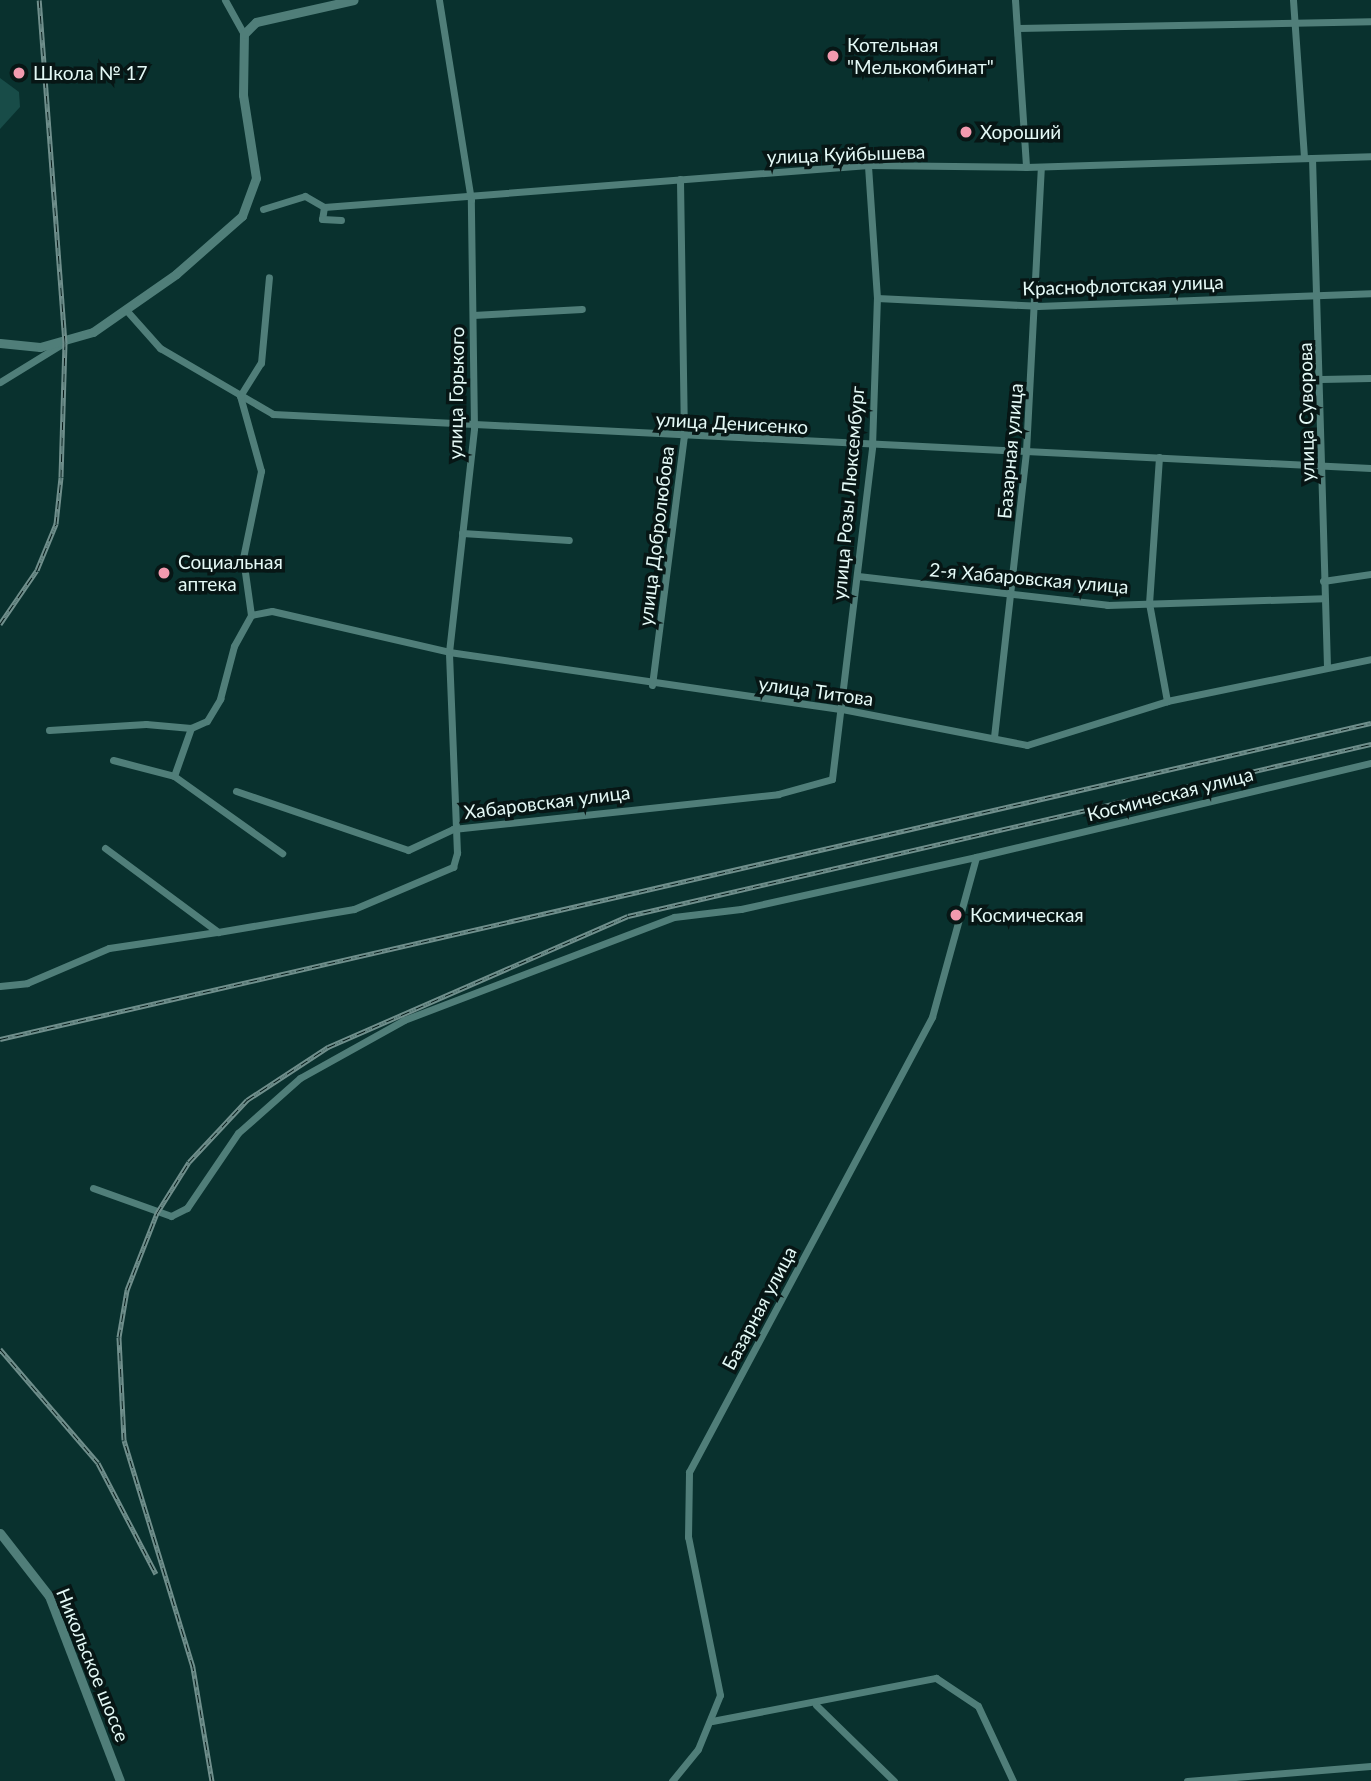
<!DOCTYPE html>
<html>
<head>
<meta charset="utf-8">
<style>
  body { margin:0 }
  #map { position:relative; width:1371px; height:1781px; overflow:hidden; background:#09312e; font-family:Lato,sans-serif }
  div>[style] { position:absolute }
  .green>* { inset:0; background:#184c48 }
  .minor>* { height:7px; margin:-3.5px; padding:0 3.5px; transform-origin:3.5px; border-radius:3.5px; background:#507e79 }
  .tertiary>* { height:9px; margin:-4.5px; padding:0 4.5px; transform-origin:4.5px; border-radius:4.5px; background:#507e79 }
  .rail>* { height:5px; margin-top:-2.5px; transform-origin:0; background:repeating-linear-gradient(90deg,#071615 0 8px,#708f8c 0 16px); box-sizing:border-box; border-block:2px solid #708f8c }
  .dots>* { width:19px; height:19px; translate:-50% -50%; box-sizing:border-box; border:4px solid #071615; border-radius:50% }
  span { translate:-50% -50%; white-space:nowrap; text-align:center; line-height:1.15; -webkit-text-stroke:7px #071615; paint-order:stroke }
  .poi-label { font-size:19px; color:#e4f9f6 }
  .left { translate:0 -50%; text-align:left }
  .street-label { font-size:19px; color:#e4f9f6 }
</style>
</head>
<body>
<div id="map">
  <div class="green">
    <div style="clip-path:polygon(0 78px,19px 92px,20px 107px,0 129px)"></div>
  </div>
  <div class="minor">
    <div style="left:225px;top:0;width:39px;rotate:61deg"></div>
    <div style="left:1015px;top:0;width:167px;rotate:86.2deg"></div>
    <div style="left:1293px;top:0;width:158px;rotate:86deg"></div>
    <div style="left:1018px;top:28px;width:353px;rotate:-1.1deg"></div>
    <div style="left:1312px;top:158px;width:509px;rotate:88.31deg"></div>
    <div style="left:324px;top:207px;width:546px;rotate:-4.41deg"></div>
    <div style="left:868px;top:165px;width:158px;rotate:0.7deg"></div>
    <div style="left:1026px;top:167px;width:345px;rotate:-1.8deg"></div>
    <div style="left:263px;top:209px;width:44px;rotate:-17.2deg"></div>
    <div style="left:305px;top:196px;width:22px;rotate:30deg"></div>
    <div style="left:324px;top:207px;width:12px;rotate:99deg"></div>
    <div style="left:322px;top:219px;width:19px;rotate:3deg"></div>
    <div style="left:877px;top:298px;width:161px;rotate:2.8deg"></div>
    <div style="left:1038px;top:306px;width:333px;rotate:-2.2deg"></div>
    <div style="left:127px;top:311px;width:50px;rotate:48.3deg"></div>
    <div style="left:160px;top:348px;width:131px;rotate:30.3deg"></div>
    <div style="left:273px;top:414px;width:1099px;rotate:2.82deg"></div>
    <div style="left:473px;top:315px;width:109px;rotate:-3.2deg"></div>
    <div style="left:1321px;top:379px;width:50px;rotate:-1.1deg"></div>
    <div style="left:0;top:382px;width:73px;rotate:-31.5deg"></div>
    <div style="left:1159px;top:457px;width:146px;rotate:93.9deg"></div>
    <div style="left:1149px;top:603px;width:100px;rotate:79.6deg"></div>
    <div style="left:462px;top:533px;width:107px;rotate:3.7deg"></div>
    <div style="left:858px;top:576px;width:251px;rotate:6.6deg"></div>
    <div style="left:1107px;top:605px;width:217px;rotate:-1.8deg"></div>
    <div style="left:1323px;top:581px;width:49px;rotate:-8.3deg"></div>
    <div style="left:251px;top:615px;width:21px;rotate:-11deg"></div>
    <div style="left:272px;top:611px;width:182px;rotate:13deg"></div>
    <div style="left:449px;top:652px;width:397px;rotate:8.3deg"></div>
    <div style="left:842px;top:709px;width:188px;rotate:11deg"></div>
    <div style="left:1027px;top:745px;width:147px;rotate:-17.4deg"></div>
    <div style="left:1167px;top:701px;width:208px;rotate:-11.6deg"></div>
    <div style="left:652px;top:685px;width:251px;rotate:-82.7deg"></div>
    <div style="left:684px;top:436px;width:257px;rotate:-90.9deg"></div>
    <div style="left:49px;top:730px;width:97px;rotate:-3.5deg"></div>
    <div style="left:146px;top:724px;width:45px;rotate:5.1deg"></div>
    <div style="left:191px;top:728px;width:17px;rotate:-24deg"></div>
    <div style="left:207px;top:721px;width:26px;rotate:-59deg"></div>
    <div style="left:220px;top:699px;width:55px;rotate:-75.2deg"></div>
    <div style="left:234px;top:646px;width:35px;rotate:-61deg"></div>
    <div style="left:251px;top:615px;width:58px;rotate:-98deg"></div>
    <div style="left:243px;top:558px;width:89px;rotate:-78.3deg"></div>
    <div style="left:261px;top:471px;width:78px;rotate:-105.6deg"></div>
    <div style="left:240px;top:396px;width:39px;rotate:-58deg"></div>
    <div style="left:261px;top:363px;width:86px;rotate:-84.7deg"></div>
    <div style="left:994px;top:737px;width:288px;rotate:-83.6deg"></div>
    <div style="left:1026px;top:451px;width:284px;rotate:-87deg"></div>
    <div style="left:113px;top:760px;width:63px;rotate:14.7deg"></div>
    <div style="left:174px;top:776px;width:133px;rotate:35.5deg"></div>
    <div style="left:174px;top:776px;width:51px;rotate:-70.5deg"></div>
    <div style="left:236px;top:791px;width:182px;rotate:18.9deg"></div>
    <div style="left:408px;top:850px;width:50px;rotate:-25deg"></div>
    <div style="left:453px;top:829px;width:327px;rotate:-6.1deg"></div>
    <div style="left:778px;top:794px;width:56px;rotate:-15.5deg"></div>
    <div style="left:832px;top:779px;width:334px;rotate:-83.1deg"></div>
    <div style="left:872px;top:447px;width:149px;rotate:-88.1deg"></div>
    <div style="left:877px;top:298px;width:133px;rotate:-93.9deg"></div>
    <div style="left:105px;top:848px;width:141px;rotate:36.6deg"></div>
    <div style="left:218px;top:932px;width:138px;rotate:-9.6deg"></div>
    <div style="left:354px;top:909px;width:108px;rotate:-23deg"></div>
    <div style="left:453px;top:867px;width:15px;rotate:-74deg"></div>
    <div style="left:457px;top:853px;width:201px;rotate:-92.3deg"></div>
    <div style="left:449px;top:652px;width:225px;rotate:-83.6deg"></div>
    <div style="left:474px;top:428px;width:228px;rotate:-90.8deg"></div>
    <div style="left:471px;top:200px;width:203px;rotate:-99.1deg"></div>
    <div style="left:0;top:986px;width:27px;rotate:-6deg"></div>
    <div style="left:27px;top:983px;width:89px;rotate:-23.1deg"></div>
    <div style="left:109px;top:948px;width:109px;rotate:-8.4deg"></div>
    <div style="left:93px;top:1188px;width:83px;rotate:19.7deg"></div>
    <div style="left:171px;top:1216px;width:18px;rotate:-27deg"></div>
    <div style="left:187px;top:1208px;width:91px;rotate:-55.8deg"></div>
    <div style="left:238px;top:1133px;width:83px;rotate:-41.6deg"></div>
    <div style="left:300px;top:1078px;width:119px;rotate:-29.1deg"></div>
    <div style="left:404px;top:1020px;width:289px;rotate:-20.9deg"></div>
    <div style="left:674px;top:917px;width:67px;rotate:-6.8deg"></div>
    <div style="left:741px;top:909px;width:241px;rotate:-12.5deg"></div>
    <div style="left:976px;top:857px;width:406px;rotate:-13.4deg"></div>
    <div style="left:816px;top:1705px;width:109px;rotate:44.3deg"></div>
    <div style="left:712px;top:1721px;width:228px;rotate:-10.9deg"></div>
    <div style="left:936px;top:1678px;width:50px;rotate:33.7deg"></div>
    <div style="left:978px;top:1706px;width:83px;rotate:65deg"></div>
    <div style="left:672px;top:1781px;width:41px;rotate:-50.9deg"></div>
    <div style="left:698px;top:1749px;width:58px;rotate:-67.8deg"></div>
    <div style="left:720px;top:1695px;width:161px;rotate:-101.4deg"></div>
    <div style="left:688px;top:1537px;width:65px;rotate:-89.1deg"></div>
    <div style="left:689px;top:1472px;width:516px;rotate:-61.89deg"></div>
    <div style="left:932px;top:1017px;width:166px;rotate:-74.6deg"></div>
    <div style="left:1187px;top:1781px;width:185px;rotate:-4.7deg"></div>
  </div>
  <div class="tertiary">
    <div style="left:0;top:343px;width:40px;rotate:5.7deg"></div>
    <div style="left:40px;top:347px;width:55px;rotate:-15.8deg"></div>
    <div style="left:93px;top:332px;width:101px;rotate:-34.9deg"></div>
    <div style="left:176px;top:274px;width:88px;rotate:-41.3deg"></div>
    <div style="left:242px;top:216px;width:40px;rotate:-69.8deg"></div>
    <div style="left:256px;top:178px;width:84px;rotate:-98.9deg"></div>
    <div style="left:243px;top:95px;width:61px;rotate:-89.1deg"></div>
    <div style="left:244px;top:34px;width:17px;rotate:-45deg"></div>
    <div style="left:256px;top:22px;width:100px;rotate:-12.7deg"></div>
    <div style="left:0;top:1533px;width:80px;rotate:52.1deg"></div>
    <div style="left:49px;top:1596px;width:198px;rotate:69deg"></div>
  </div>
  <div class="rail">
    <div style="left:0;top:624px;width:65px;rotate:-55.6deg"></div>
    <div style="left:37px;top:570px;width:50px;rotate:-67.6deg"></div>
    <div style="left:56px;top:524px;width:47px;rotate:-83.9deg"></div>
    <div style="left:61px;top:477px;width:134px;rotate:-88.3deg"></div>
    <div style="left:65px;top:343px;width:344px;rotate:-94.3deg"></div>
    <div style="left:0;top:1039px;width:1407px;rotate:-12.98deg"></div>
    <div style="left:0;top:1349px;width:150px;rotate:49.3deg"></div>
    <div style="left:98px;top:1463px;width:125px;rotate:62.4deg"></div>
    <div style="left:212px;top:1781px;width:116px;rotate:-99.5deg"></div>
    <div style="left:193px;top:1667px;width:237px;rotate:-106.9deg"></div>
    <div style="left:124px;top:1440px;width:103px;rotate:-92.8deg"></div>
    <div style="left:119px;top:1337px;width:48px;rotate:-80.3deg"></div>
    <div style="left:127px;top:1290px;width:83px;rotate:-68.7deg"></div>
    <div style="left:157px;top:1213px;width:60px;rotate:-57.9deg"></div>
    <div style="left:189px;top:1162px;width:85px;rotate:-46.9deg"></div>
    <div style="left:247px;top:1100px;width:97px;rotate:-33.2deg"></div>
    <div style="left:328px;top:1047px;width:327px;rotate:-23.6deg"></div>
    <div style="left:628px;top:916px;width:763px;rotate:-13.03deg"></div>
  </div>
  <div class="dots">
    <div style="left:833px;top:56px;background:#f29aaf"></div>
    <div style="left:19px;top:73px;background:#f29aaf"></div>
    <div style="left:966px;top:132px;background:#f29aaf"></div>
    <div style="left:164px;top:573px;background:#f29aaf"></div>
    <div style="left:956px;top:915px;background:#f29aaf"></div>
  </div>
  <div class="poi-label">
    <span class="left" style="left:847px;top:56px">Котельная<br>"Мелькомбинат"</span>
    <span class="left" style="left:33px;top:73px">Школа № 17</span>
    <span class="left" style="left:980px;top:132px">Хороший</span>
    <span class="left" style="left:178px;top:573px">Социальная<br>аптека</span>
    <span class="left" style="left:970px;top:915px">Космическая</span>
  </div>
  <div class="street-label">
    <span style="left:846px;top:154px;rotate:-2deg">улица Куйбышева</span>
    <span style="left:1123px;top:285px;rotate:-2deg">Краснофлотская улица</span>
    <span style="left:456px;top:393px;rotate:-89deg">улица Горького</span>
    <span style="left:1306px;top:412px;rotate:-91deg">улица Суворова</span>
    <span style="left:732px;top:423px;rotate:3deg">улица Денисенко</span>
    <span style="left:1010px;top:451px;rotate:-85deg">Базарная улица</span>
    <span style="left:848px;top:493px;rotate:-85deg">улица Розы Люксембург</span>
    <span style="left:656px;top:536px;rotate:-83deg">улица Добролюбова</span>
    <span style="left:1029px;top:578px;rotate:5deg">2-я Хабаровская улица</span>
    <span style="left:816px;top:691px;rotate:8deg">улица Титова</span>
    <span style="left:1170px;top:794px;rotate:-14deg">Космическая улица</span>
    <span style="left:547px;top:802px;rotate:-7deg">Хабаровская улица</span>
    <span style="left:759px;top:1308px;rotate:-62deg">Базарная улица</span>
    <span style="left:93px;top:1665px;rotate:68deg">Никольское шоссе</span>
  </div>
</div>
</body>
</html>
